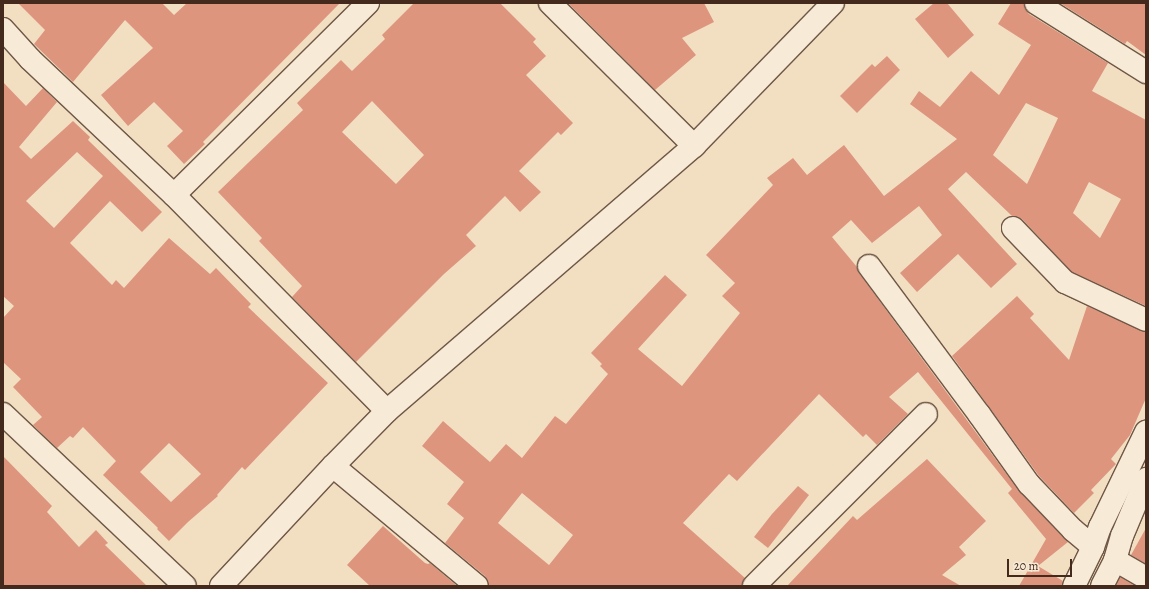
<!DOCTYPE html>
<html>
<head>
<meta charset="utf-8">
<style>
  body { margin:0 }
  #map { position:relative; width:1149px; height:589px; overflow:hidden; background:#f2dfc2; font-family:Alegreya,serif }
  div>[style] { position:absolute }
  .building>* { inset:0; background:#de957e }
  .roads { filter:drop-shadow(1px 0 #705746) drop-shadow(-1px 0 #705746) drop-shadow(0 1px #705746) drop-shadow(0 -1px #705746) }
  .street>* { height:22px; margin:-11px; padding:0 11px; transform-origin:11px; border-radius:11px; background:#f7ead7 }
  .secondary>* { height:22px; margin:-11px; padding:0 11px; transform-origin:11px; border-radius:11px; background:#f7ead7 }
  span { translate:-50% -50%; white-space:nowrap; text-align:center; line-height:1.15; -webkit-text-stroke:4px #f7ead7; paint-order:stroke }
  .frame { position:absolute; inset:0; border:4px solid #442a1c; pointer-events:none }
  .scale { position:absolute; left:1007px; top:559px; width:65px; height:18px; box-sizing:border-box; border:2px solid #442a1c; border-top:0; padding-left:5px; font-size:12px; line-height:14px; white-space:nowrap; color:#442a1c; -webkit-text-stroke:3px #f7ead7; paint-order:stroke }
</style>
</head>
<body>
<div id="map">
  <div class="building">
    <div style="clip-path:polygon(18px 3px,162px 3px,174px 15px,187px 3px,340px 3px,203px 142px,205px 144px,184px 164px,167px 146px,183px 131px,154px 102px,128px 126px,101px 95px,153px 48px,125px 20px,73px 82px,34px 44px,45px 30px)"></div>
    <div style="clip-path:polygon(evenodd,414px 3px,500px 3px,536px 39px,533px 42px,546px 56px,526px 75px,573px 123px,561px 135px,558px 132px,519px 171px,541px 192px,520px 212px,505px 196px,466px 235px,476px 246px,444px 274px,356px 362px,292px 297px,302px 286px,259px 241px,262px 238px,218px 192px,303px 110px,297px 103px,341px 60px,352px 71px,385px 39px,382px 35px,414px 3px,372px 101px,424px 155px,396px 184px,342px 132px,372px 101px)"></div>
    <div style="clip-path:polygon(568px 3px,704px 3px,714px 22px,682px 38px,696px 55px,655px 90px)"></div>
    <div style="clip-path:polygon(934px 3px,947px 3px,974px 35px,948px 58px,915px 19px)"></div>
    <div style="clip-path:polygon(evenodd,1011px 3px,1024px 3px,1025px 9px,1029px 14px,1108px 63px,1092px 91px,1146px 120px,1146px 306px,1072px 272px,1022px 219px,1012px 216px,966px 172px,948px 189px,1017px 264px,991px 288px,958px 254px,917px 292px,900px 273px,942px 235px,919px 206px,872px 243px,851px 220px,832px 237px,857px 267px,859px 273px,1019px 491px,1068px 542px,1038px 566px,1063px 581px,1062px 586px,1019px 586px,1046px 539px,1008px 493px,1012px 489px,918px 372px,889px 397px,908px 414px,877px 445px,866px 434px,863px 437px,819px 394px,737px 481px,729px 474px,683px 523px,745px 578px,742px 586px,489px 586px,485px 576px,445px 543px,464px 518px,447px 504px,464px 482px,422px 446px,443px 421px,490px 462px,506px 444px,522px 458px,555px 416px,566px 424px,608px 374px,600px 366px,602px 364px,591px 353px,665px 275px,687px 295px,638px 349px,682px 386px,740px 313px,722px 296px,735px 283px,706px 255px,773px 185px,767px 178px,793px 158px,807px 175px,844px 145px,884px 196px,957px 139px,910px 104px,919px 91px,940px 107px,971px 71px,999px 95px,1031px 45px,998px 24px,1011px 3px,1026px 103px,1058px 118px,1027px 184px,993px 155px,1026px 103px,1011px 3px,1089px 182px,1121px 199px,1100px 238px,1073px 213px,1089px 182px,1011px 3px,522px 493px,573px 535px,549px 565px,498px 523px,522px 493px)"></div>
    <div style="clip-path:polygon(1060px 3px,1146px 3px,1146px 55px,1127px 41px,1125px 44px)"></div>
    <div style="clip-path:polygon(887px 56px,900px 70px,857px 113px,840px 96px,872px 64px,875px 67px)"></div>
    <div style="clip-path:polygon(evenodd,3px 82px,26px 106px,43px 88px,57px 102px,19px 147px,31px 159px,73px 121px,90px 137px,88px 140px,162px 212px,142px 232px,110px 201px,70px 243px,112px 285px,116px 280px,124px 288px,169px 238px,210px 274px,216px 268px,251px 304px,248px 307px,328px 383px,245px 470px,242px 467px,217px 495px,218px 496px,188px 522px,169px 541px,157px 529px,158px 528px,103px 475px,116px 461px,83px 427px,73px 438px,70px 436px,57px 448px,33px 425px,42px 417px,13px 387px,21px 379px,3px 362px,3px 318px,14px 306px,3px 296px,3px 82px,77px 152px,103px 176px,54px 228px,26px 201px,77px 152px,3px 82px,169px 443px,201px 474px,171px 502px,140px 472px,169px 443px)"></div>
    <div style="clip-path:polygon(1017px 296px,1034px 314px,1030px 318px,1069px 360px,1087px 306px,1146px 332px,1146px 398px,1130px 435px,1111px 459px,1116px 464px,1091px 490px,1094px 493px,1074px 513px,1039px 476px,952px 356px)"></div>
    <div style="clip-path:polygon(3px 456px,52px 506px,47px 512px,79px 547px,96px 530px,108px 543px,105px 545px,147px 586px,3px 586px)"></div>
    <div style="clip-path:polygon(927px 459px,986px 521px,959px 547px,966px 555px,942px 575px,961px 586px,787px 586px,853px 516px,857px 520px)"></div>
    <div style="clip-path:polygon(798px 486px,809px 495px,768px 548px,754px 537px,772px 514px)"></div>
    <div style="clip-path:polygon(383px 526px,425px 563px,428px 564px,430px 563px,457px 586px,370px 586px,347px 565px)"></div>
    <div style="clip-path:polygon(1146px 528px,1146px 564px,1131px 555px)"></div>
    <div style="clip-path:polygon(1120px 577px,1135px 586px,1116px 586px)"></div>
  </div>
  <div class="roads">
    <div class="street">
      <div style="left:550px;top:3px;width:203px;rotate:44.8deg"></div>
      <div style="left:1036px;top:3px;width:130px;rotate:32.1deg"></div>
      <div style="left:3px;top:29px;width:40px;rotate:48deg"></div>
      <div style="left:30px;top:59px;width:198px;rotate:43.4deg"></div>
      <div style="left:174px;top:195px;width:303px;rotate:45.4deg"></div>
      <div style="left:174px;top:195px;width:273px;rotate:-44.7deg"></div>
      <div style="left:1013px;top:228px;width:75px;rotate:46.1deg"></div>
      <div style="left:1065px;top:282px;width:89px;rotate:25.1deg"></div>
      <div style="left:869px;top:266px;width:184px;rotate:53.4deg"></div>
      <div style="left:979px;top:414px;width:86px;rotate:54.5deg"></div>
      <div style="left:1029px;top:484px;width:64px;rotate:46.3deg"></div>
      <div style="left:1073px;top:530px;width:26px;rotate:40deg"></div>
      <div style="left:3px;top:414px;width:250px;rotate:43.4deg"></div>
      <div style="left:333px;top:466px;width:187px;rotate:39.8deg"></div>
      <div style="left:1115px;top:560px;width:36px;rotate:30deg"></div>
      <div style="left:221px;top:586px;width:164px;rotate:-47deg"></div>
      <div style="left:333px;top:466px;width:77px;rotate:-45.5deg"></div>
      <div style="left:387px;top:411px;width:406px;rotate:-40.8deg"></div>
      <div style="left:694px;top:146px;width:199px;rotate:-45.8deg"></div>
      <div style="left:754px;top:586px;width:243px;rotate:-45deg"></div>
    </div>
    <div class="secondary">
      <div style="left:1074px;top:586px;width:43px;rotate:-64deg"></div>
      <div style="left:1093px;top:547px;width:21px;rotate:-71deg"></div>
      <div style="left:1100px;top:527px;width:106px;rotate:-64.2deg"></div>
      <div style="left:1102px;top:586px;width:29px;rotate:-63deg"></div>
      <div style="left:1115px;top:560px;width:25px;rotate:-74deg"></div>
      <div style="left:1122px;top:536px;width:62px;rotate:-67.2deg"></div>
    </div>
  </div>
  <div class="frame"></div>
  <div class="scale">20 m</div>
</div>
</body>
</html>
